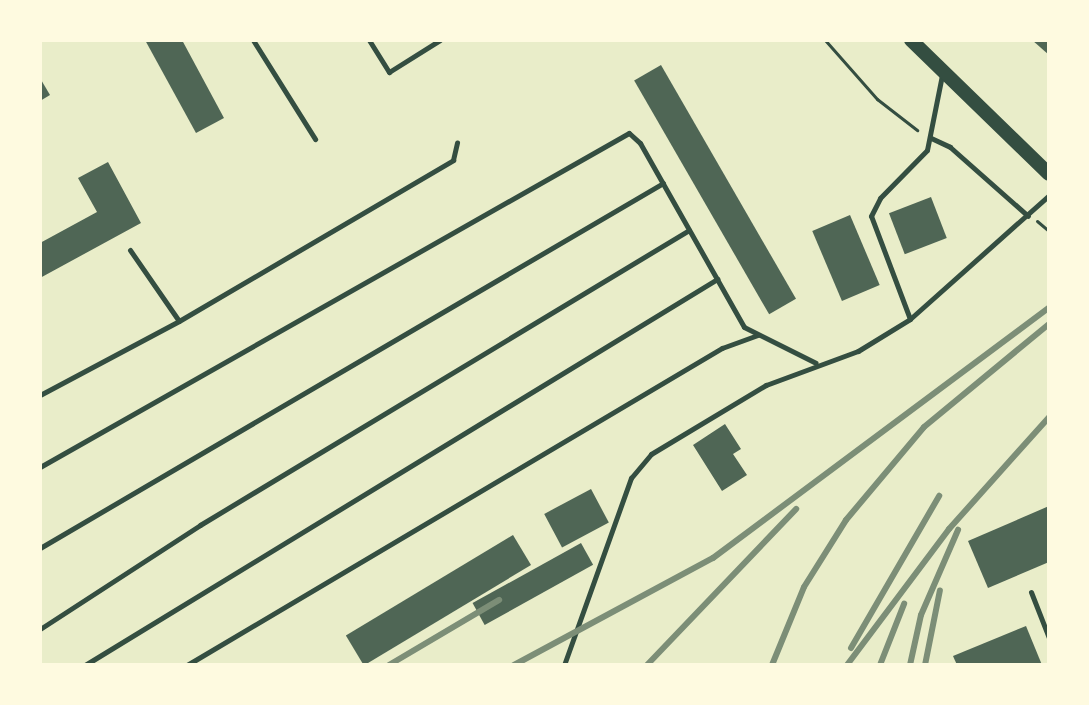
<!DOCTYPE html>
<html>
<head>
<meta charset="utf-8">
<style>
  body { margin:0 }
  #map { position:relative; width:1089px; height:705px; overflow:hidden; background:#e9edc9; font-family:Commissioner,sans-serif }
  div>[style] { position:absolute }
  .building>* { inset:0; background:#4f6655; transform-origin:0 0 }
  .path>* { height:3px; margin:-1.5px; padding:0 1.5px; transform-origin:1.5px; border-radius:1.5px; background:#344e41 }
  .service>* { height:5px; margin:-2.5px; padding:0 2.5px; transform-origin:2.5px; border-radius:2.5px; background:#344e41 }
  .secondary>* { height:14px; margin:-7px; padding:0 7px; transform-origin:7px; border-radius:7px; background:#344e41 }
  .rail>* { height:6px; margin:-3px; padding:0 3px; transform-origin:3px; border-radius:3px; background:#7c8e77 }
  span { translate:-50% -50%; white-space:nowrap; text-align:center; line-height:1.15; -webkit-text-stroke:8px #fefae0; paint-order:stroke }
  .frame { position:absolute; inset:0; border:42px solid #fefae0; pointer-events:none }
</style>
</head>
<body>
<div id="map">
  <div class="building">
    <div style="clip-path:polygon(145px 40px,182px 40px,224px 118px,196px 133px)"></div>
    <div style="clip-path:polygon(1032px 40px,1049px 40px,1049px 55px)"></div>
    <div style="left:661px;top:65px;width:270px;height:31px;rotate:60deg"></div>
    <div style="clip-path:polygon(40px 78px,50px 95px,40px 101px)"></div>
    <div style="clip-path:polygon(108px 162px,141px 223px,40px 278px,40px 243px,97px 212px,78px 178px)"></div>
    <div style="left:931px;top:197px;width:44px;height:45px;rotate:69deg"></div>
    <div style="left:850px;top:215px;width:76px;height:41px;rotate:67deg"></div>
    <div style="clip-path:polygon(725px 424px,741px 449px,733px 454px,747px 475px,722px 491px,693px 445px)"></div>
    <div style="left:591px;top:489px;width:38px;height:53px;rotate:62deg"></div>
    <div style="clip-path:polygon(1049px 506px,1049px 562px,988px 588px,968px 541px)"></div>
    <div style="left:513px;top:535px;width:35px;height:195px;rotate:59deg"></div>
    <div style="left:581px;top:543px;width:25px;height:124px;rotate:61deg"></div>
    <div style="clip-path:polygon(1026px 626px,1042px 665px,957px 665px,953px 656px)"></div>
  </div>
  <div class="path">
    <div style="left:825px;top:40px;width:79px;rotate:48.6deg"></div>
    <div style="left:877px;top:99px;width:51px;rotate:37.8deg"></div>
    <div style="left:1037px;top:221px;width:16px;rotate:40deg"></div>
  </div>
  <div class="service">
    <div style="left:253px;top:40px;width:117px;rotate:57.9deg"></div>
    <div style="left:369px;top:40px;width:38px;rotate:58deg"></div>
    <div style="left:389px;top:72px;width:60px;rotate:-32.1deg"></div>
    <div style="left:931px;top:138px;width:21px;rotate:25deg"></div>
    <div style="left:950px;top:147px;width:104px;rotate:41.5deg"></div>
    <div style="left:130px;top:250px;width:86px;rotate:55.4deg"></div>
    <div style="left:910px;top:319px;width:110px;rotate:-110.7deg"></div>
    <div style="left:871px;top:216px;width:20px;rotate:-63deg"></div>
    <div style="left:880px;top:198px;width:67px;rotate:-45.6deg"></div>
    <div style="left:927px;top:150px;width:76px;rotate:-78.7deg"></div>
    <div style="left:40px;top:395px;width:157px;rotate:-28deg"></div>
    <div style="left:179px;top:321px;width:318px;rotate:-30.4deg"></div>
    <div style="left:453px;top:160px;width:18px;rotate:-77deg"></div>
    <div style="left:40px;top:467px;width:677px;rotate:-29.56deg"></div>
    <div style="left:629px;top:133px;width:15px;rotate:42deg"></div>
    <div style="left:640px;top:143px;width:211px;rotate:60.5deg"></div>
    <div style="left:744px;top:327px;width:80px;rotate:26.6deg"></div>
    <div style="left:40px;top:548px;width:722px;rotate:-30.36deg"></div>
    <div style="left:1031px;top:592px;width:49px;rotate:68.6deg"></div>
    <div style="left:40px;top:629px;width:191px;rotate:-33deg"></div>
    <div style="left:200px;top:525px;width:571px;rotate:-31.1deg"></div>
    <div style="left:85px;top:665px;width:741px;rotate:-31.41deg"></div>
    <div style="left:187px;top:665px;width:622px;rotate:-30.65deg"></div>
    <div style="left:722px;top:348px;width:38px;rotate:-20deg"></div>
    <div style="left:564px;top:665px;width:199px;rotate:-70.3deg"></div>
    <div style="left:631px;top:478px;width:31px;rotate:-50deg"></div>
    <div style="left:651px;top:454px;width:134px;rotate:-31deg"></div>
    <div style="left:766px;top:385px;width:98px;rotate:-20.3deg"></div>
    <div style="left:858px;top:351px;width:61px;rotate:-31.6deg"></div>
    <div style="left:910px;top:319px;width:186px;rotate:-41.7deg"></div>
  </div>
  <div class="secondary">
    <div style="left:911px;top:40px;width:192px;rotate:44.2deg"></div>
  </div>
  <div class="rail">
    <div style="left:851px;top:648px;width:176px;rotate:-59.9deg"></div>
    <div style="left:389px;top:665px;width:128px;rotate:-30.6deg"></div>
    <div style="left:514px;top:665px;width:226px;rotate:-28.3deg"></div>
    <div style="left:713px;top:558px;width:419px;rotate:-36.7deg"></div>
    <div style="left:647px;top:665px;width:216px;rotate:-46.3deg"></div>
    <div style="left:772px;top:665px;width:84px;rotate:-67.7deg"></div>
    <div style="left:804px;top:587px;width:79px;rotate:-57.9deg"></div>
    <div style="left:846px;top:520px;width:121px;rotate:-50deg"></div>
    <div style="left:924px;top:427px;width:162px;rotate:-39.5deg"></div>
    <div style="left:847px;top:665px;width:170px;rotate:-53.1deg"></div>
    <div style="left:949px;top:529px;width:150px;rotate:-48.2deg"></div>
    <div style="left:880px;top:665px;width:66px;rotate:-68.5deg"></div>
    <div style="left:910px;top:665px;width:51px;rotate:-77.6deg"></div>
    <div style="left:921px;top:615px;width:93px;rotate:-66.5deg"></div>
    <div style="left:925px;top:665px;width:76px;rotate:-78.7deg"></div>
  </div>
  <div class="frame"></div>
</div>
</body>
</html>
